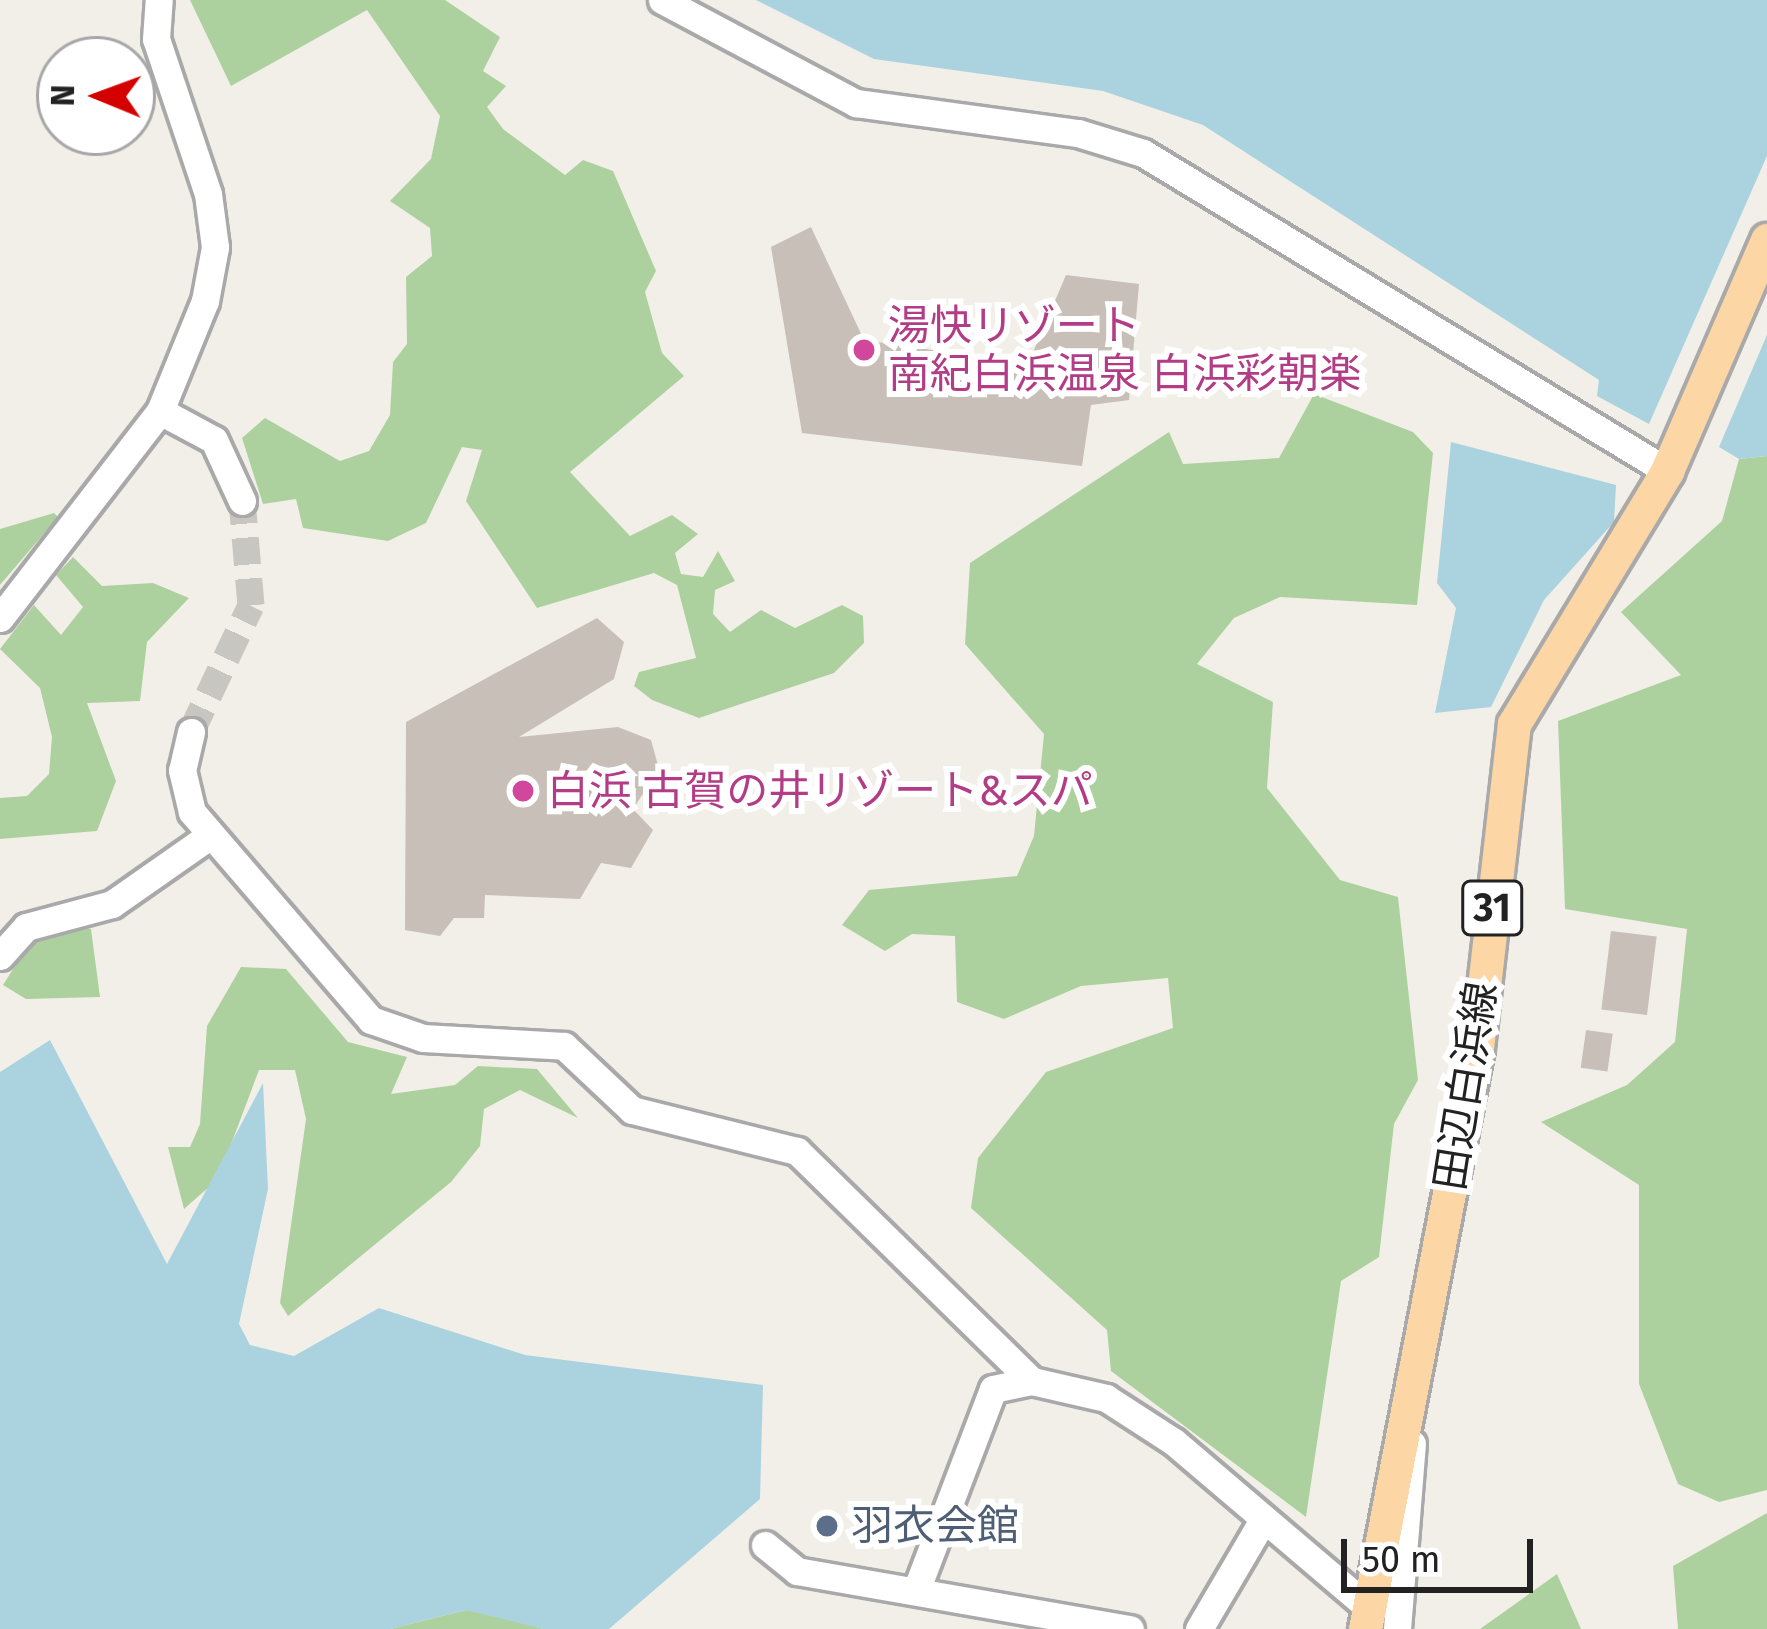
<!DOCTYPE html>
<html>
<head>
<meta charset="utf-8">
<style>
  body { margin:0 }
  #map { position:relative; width:1767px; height:1629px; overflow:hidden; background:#f2efe9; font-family:"Fira Sans","Noto Sans JP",sans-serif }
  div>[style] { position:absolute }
  .forest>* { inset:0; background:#add19e }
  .water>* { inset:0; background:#aad3df }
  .building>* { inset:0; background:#c7bfb8; transform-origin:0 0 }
  .minor-tunnel>* { height:27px; margin-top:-13.5px; transform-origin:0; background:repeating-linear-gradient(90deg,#c8c6c1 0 27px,transparent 0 41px) }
  .roads { filter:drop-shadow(3px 0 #a9a9a9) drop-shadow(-3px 0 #a9a9a9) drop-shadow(0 3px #a9a9a9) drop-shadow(0 -3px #a9a9a9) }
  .minor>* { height:27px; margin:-13.5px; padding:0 13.5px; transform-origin:13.5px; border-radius:13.5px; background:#fff }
  .major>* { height:33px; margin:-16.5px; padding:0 16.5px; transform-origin:16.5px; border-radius:16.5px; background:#fcd6a4 }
  .dots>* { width:33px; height:33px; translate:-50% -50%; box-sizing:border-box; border:6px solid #fff; border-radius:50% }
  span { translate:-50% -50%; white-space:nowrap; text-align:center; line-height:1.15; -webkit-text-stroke:12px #fff; paint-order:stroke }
  .shield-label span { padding:3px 9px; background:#fff; border:3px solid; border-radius:9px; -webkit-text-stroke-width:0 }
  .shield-label { font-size:39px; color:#222; font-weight:700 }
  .hotel-label { font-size:42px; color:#b23c85 }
  .left { translate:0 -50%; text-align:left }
  .street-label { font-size:42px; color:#222 }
  .service-label { font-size:42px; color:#4e5e75 }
  .north { position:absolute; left:36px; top:36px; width:120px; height:120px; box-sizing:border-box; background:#fff; border:3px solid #a7a7a7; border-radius:50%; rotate:271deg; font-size:33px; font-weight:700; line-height:48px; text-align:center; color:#222 }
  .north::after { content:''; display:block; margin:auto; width:42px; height:54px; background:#d40000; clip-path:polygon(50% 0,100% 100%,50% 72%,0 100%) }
  .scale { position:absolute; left:1341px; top:1539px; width:192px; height:54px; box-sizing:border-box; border:6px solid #222; border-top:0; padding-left:15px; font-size:36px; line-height:42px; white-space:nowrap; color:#222; -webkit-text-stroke:9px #fff; paint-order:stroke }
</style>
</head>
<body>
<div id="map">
  <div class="forest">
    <div style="clip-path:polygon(445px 0,500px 37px,483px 71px,506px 86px,487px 107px,503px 129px,565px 175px,583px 160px,613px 171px,656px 271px,645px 292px,662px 353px,684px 376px,570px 472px,630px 536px,672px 515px,698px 534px,675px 553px,681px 574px,703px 577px,718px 551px,735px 581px,715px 590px,713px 614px,730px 632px,761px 610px,795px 628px,842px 605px,863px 616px,864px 643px,834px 673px,699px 718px,652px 700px,634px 686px,639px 672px,696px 658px,677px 585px,654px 573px,537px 608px,466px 501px,482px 450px,462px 447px,426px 523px,388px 541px,303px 528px,296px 499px,263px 504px,242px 438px,265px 418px,340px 461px,369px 451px,390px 415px,393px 362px,407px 344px,406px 277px,432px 256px,430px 228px,390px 201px,431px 159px,440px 116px,367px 10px,231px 86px,190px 0)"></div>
    <div style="clip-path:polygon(1314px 394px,1413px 432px,1433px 453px,1417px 605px,1280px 597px,1234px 618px,1197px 664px,1273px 702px,1267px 788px,1340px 880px,1398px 897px,1418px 1080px,1394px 1124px,1379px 1257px,1341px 1281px,1306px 1517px,1111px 1371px,1107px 1330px,971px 1208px,978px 1158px,1046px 1072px,1173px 1028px,1168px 978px,1081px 986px,1004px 1019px,957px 1002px,955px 936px,912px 934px,885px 951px,842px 925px,869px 890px,1017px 876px,1034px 836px,1044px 734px,965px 644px,970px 563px,1169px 432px,1183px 464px,1279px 458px)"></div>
    <div style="clip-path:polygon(1767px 456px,1767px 1490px,1719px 1502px,1678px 1484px,1639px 1384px,1639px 1185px,1541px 1122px,1627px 1085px,1675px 1042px,1687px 929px,1565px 909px,1558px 721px,1681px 675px,1621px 612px,1722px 521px,1739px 459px)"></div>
    <div style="clip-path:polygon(54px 513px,58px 517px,0 585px,0 529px)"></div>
    <div style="clip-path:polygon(73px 557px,102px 586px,153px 583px,189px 598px,147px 642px,140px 701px,87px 703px,116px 781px,97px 831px,0 839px,0 798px,27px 796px,49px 774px,52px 737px,40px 688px,0 649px,34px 605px,61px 635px,83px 607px,56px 575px)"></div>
    <div style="clip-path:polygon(63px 924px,91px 929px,100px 997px,26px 999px,3px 985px,35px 934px)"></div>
    <div style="clip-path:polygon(241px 967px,286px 969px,348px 1042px,407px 1057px,391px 1094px,455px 1085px,478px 1066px,537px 1069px,578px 1118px,520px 1090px,484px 1109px,480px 1146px,451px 1182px,288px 1316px,280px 1303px,306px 1119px,295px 1070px,259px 1070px,218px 1179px,184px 1209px,168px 1147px,190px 1147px,200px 1124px,207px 1026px)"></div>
    <div style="clip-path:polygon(1767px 1513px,1767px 1629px,1678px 1629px,1673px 1566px)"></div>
    <div style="clip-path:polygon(1557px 1574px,1581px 1629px,1480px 1629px)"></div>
    <div style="clip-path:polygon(466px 1610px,500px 1613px,543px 1629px,390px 1629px)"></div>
  </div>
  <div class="water">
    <div style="clip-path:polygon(756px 0,1767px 0,1767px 156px,1649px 424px,1597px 396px,1599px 380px,1203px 125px,1103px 91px,874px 59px)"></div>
    <div style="clip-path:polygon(1767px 335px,1767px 456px,1739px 459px,1719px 447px)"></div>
    <div style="clip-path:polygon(1451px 442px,1616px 485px,1614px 522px,1544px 600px,1491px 707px,1435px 713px,1456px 608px,1437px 583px)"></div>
    <div style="clip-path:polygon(50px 1040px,167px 1264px,263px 1083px,268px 1189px,239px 1324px,250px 1345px,294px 1356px,379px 1308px,525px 1355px,763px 1385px,760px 1499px,609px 1629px,543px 1629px,466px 1610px,390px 1629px,0 1629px,0 1072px)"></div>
  </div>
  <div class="building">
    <div style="clip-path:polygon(811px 227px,864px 340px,1028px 364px,1066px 275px,1139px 284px,1129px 400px,1091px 405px,1082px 466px,802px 433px,771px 247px)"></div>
    <div style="clip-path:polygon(597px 618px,624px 642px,614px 679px,519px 737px,618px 727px,651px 740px,659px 769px,633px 809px,653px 830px,631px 868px,601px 863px,580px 899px,485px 895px,484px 918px,454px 918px,440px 936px,405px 930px,406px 722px)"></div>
    <div style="left:1611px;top:931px;width:46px;height:79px;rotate:7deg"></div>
    <div style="left:1586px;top:1030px;width:27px;height:38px;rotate:8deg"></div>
  </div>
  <div class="minor-tunnel">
    <div style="left:191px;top:732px;width:140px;rotate:-64.7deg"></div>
    <div style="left:251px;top:605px;width:104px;rotate:-94.9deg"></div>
  </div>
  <div class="roads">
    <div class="minor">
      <div style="left:662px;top:0;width:220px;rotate:28deg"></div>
      <div style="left:856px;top:103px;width:224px;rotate:7.7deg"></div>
      <div style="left:1078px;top:133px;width:68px;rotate:17.1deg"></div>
      <div style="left:1143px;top:153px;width:613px;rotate:31.25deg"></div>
      <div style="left:160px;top:411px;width:61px;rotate:28.2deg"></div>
      <div style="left:214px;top:440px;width:67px;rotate:65.3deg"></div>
      <div style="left:0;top:618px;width:262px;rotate:-52.3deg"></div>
      <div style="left:160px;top:411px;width:119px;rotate:-67.8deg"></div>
      <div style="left:205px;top:301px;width:55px;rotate:-79.5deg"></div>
      <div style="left:215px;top:247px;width:53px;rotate:-97.5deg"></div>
      <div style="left:208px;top:194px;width:163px;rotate:-108.5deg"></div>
      <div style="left:156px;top:39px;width:39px;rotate:-86deg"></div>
      <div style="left:191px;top:732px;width:39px;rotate:103deg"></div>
      <div style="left:182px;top:770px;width:43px;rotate:76.6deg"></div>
      <div style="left:192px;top:812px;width:274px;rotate:49.3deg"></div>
      <div style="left:371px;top:1020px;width:55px;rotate:19.1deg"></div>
      <div style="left:423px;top:1038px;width:141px;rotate:3.2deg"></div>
      <div style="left:564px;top:1046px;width:93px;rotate:43.3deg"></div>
      <div style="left:632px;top:1110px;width:170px;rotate:14deg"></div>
      <div style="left:797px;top:1151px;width:329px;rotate:44.4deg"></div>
      <div style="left:0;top:956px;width:39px;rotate:-48deg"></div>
      <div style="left:26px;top:927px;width:89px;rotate:-15deg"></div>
      <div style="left:112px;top:904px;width:118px;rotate:-35deg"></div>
      <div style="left:765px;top:1545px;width:41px;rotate:39.1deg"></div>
      <div style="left:797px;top:1571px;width:338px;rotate:9.9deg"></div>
      <div style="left:917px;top:1588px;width:213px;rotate:-69.1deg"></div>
      <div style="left:993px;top:1389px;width:40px;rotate:-12deg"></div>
      <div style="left:1032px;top:1381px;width:76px;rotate:12.9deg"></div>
      <div style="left:1106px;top:1398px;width:81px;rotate:32.9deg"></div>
      <div style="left:1174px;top:1442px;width:257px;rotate:40.4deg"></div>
      <div style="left:1199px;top:1629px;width:121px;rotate:-59.6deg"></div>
      <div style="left:1397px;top:1629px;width:186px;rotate:-85.4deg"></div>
    </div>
    <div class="major">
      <div style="left:1365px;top:1629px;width:592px;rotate:-79.09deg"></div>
      <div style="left:1477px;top:1048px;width:326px;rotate:-83.5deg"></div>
      <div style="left:1514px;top:724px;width:296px;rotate:-58.8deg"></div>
      <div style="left:1667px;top:471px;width:252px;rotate:-66.6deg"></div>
    </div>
  </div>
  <div class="dots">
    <div style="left:864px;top:350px;background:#d1479c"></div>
    <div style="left:523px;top:791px;background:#d1479c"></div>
    <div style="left:827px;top:1526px;background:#5c6f8a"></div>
  </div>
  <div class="shield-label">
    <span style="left:1492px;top:908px">31</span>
  </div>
  <div class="hotel-label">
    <span class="left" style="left:888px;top:350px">湯快リゾート<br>南紀白浜温泉 白浜彩朝楽</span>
    <span class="left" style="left:547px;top:791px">白浜 古賀の井リゾート&amp;スパ</span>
  </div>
  <div class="street-label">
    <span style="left:1466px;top:1086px;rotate:-81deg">田辺白浜線</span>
  </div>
  <div class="service-label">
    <span class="left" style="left:851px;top:1526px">羽衣会館</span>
  </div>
  <div class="north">N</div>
  <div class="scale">50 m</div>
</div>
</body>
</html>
